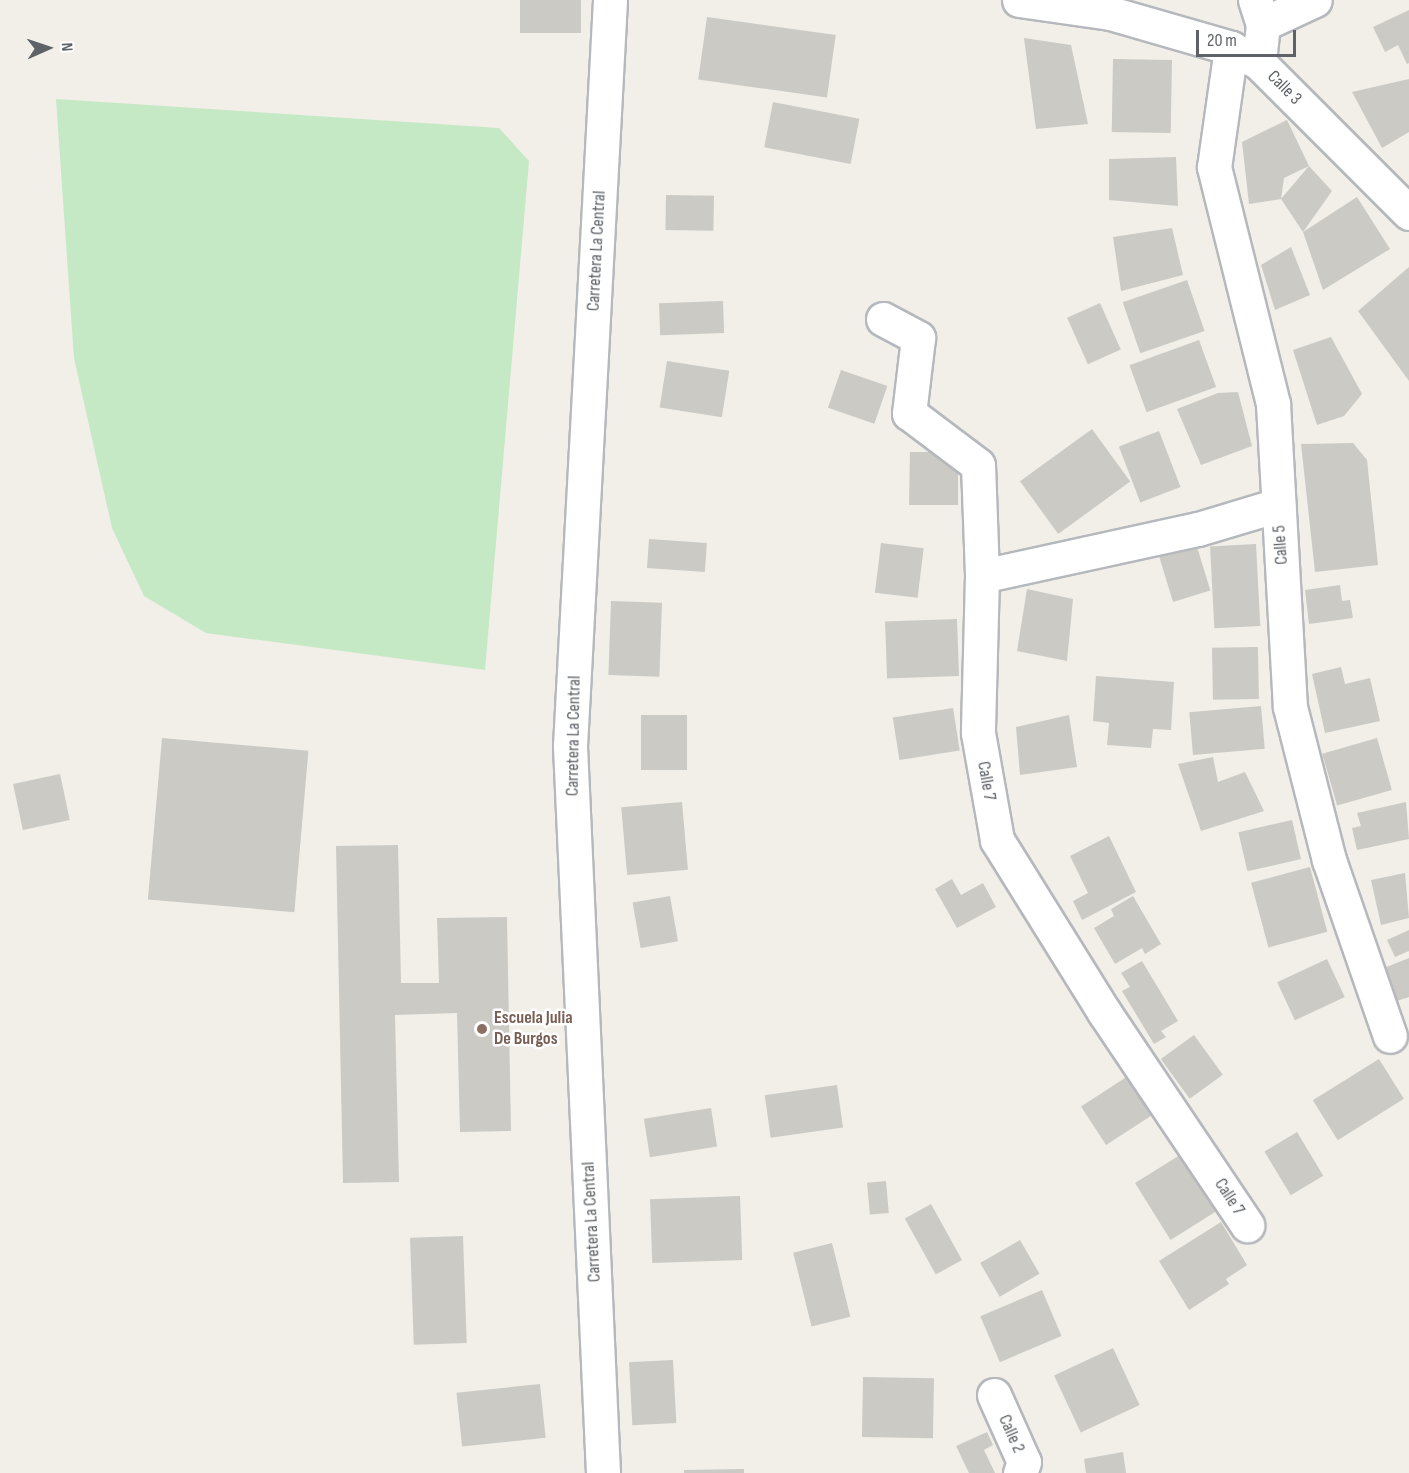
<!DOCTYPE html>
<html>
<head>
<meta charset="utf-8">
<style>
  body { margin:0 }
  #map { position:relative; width:1409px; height:1473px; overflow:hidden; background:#f1efe8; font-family:"Sofia Sans Condensed",sans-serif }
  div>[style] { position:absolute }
  .green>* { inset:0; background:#c5e8c5 }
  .building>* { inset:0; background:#cccac5; transform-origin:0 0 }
  .roads { filter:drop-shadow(2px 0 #b5b8bc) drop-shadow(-2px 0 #b5b8bc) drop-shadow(0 2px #b5b8bc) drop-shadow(0 -2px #b5b8bc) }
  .minor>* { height:33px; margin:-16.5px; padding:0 16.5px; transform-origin:16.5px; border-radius:16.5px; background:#fff }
  .tertiary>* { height:33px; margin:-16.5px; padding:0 16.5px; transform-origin:16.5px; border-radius:16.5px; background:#fff }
  .dots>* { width:16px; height:16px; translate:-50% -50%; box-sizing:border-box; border:3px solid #fff; border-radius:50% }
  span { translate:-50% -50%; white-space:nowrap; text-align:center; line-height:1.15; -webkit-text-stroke:5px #fff; paint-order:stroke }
  .street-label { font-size:18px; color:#5f6368 }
  .education-label { font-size:18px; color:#785e54; font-weight:700 }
  .left { translate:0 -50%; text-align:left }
  .north { position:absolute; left:18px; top:18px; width:60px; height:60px; -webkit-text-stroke:4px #fff; paint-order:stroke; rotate:87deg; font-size:16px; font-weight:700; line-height:24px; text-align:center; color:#5f6368 }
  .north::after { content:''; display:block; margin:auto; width:21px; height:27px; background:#5f6368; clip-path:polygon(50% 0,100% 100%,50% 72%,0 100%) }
  .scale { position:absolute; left:1196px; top:30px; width:100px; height:27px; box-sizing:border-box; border:3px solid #5f6368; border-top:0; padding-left:8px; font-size:18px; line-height:21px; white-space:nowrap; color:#5f6368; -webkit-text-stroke:4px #fff; paint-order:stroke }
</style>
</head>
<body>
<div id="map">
  <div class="green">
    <div style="clip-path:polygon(56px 99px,499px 128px,529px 161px,485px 670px,206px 633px,144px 596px,112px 528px,74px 358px)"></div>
  </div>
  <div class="building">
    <div style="left:520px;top:0;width:61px;height:33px"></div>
    <div style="clip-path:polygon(1409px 10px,1409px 63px,1407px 64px,1398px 45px,1385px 52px,1373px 27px)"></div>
    <div style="left:707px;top:17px;width:130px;height:63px;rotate:8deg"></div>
    <div style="clip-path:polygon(1024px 38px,1071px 45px,1088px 124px,1036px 129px)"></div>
    <div style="left:1113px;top:59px;width:59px;height:73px;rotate:1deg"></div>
    <div style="clip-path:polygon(1409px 79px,1409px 132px,1382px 148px,1352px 92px)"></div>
    <div style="left:773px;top:102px;width:88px;height:46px;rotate:11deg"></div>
    <div style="clip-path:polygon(1287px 120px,1309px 166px,1284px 178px,1281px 199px,1249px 204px,1242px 142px)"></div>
    <div style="clip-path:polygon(1176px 157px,1178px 206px,1109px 200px,1109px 159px)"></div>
    <div style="clip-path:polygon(1309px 166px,1332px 191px,1303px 232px,1281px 199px)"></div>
    <div style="left:666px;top:195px;width:48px;height:35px;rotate:1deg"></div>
    <div style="clip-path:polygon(1357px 197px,1390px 249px,1323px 290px,1303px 232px)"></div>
    <div style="clip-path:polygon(1172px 228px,1183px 275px,1121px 291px,1113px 237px)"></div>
    <div style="clip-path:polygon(1291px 247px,1310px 295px,1275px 310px,1261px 265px)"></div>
    <div style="clip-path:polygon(1409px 267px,1409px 381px,1358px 311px)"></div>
    <div style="left:1187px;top:280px;width:54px;height:68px;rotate:71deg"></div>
    <div style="left:723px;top:301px;width:32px;height:64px;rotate:88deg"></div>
    <div style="left:1100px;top:303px;width:51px;height:36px;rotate:66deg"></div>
    <div style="clip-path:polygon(1331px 337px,1362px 394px,1344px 416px,1317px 425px,1293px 350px)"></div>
    <div style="left:1199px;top:340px;width:50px;height:74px;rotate:70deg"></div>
    <div style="left:667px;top:361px;width:63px;height:47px;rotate:9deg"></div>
    <div style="left:841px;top:370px;width:49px;height:40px;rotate:19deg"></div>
    <div style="clip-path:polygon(1238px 392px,1252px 446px,1201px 465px,1177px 409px,1218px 393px)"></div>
    <div style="left:1092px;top:429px;width:65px;height:89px;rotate:54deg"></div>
    <div style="left:1159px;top:431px;width:60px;height:43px;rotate:69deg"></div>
    <div style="clip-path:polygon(1353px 443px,1367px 460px,1378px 565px,1315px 572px,1301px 444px)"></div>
    <div style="clip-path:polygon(910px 452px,940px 452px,958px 467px,958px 505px,909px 505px)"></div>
    <div style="left:1194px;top:537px;width:56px;height:39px;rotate:73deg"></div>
    <div style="left:649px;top:539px;width:58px;height:29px;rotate:4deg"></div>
    <div style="left:881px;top:543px;width:43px;height:50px;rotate:7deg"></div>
    <div style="left:1256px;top:544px;width:82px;height:46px;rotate:87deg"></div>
    <div style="clip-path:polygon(1340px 585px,1342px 601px,1350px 600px,1353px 618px,1309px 624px,1305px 590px)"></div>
    <div style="clip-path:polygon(1027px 589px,1073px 599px,1067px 661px,1017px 651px)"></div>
    <div style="left:611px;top:601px;width:51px;height:74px;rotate:2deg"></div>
    <div style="left:957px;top:619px;width:57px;height:72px;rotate:88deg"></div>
    <div style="left:1258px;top:647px;width:52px;height:46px;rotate:89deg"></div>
    <div style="clip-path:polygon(1341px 667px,1345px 684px,1370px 678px,1380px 721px,1325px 733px,1312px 674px)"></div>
    <div style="clip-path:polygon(1096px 676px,1174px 682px,1171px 730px,1153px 729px,1151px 748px,1107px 745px,1109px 723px,1093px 721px)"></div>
    <div style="left:1261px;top:706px;width:43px;height:72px;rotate:85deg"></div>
    <div style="left:953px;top:708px;width:43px;height:61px;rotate:81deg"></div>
    <div style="left:641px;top:715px;width:46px;height:55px"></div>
    <div style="clip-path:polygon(1069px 715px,1077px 767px,1020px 775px,1016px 727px)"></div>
    <div style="left:162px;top:738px;width:147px;height:162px;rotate:5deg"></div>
    <div style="left:1377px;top:738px;width:54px;height:57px;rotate:74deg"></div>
    <div style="clip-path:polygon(1213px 757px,1218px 782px,1245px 772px,1264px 811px,1201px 831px,1178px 764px)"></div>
    <div style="left:60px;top:774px;width:47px;height:48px;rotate:78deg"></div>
    <div style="left:682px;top:802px;width:68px;height:61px;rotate:85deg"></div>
    <div style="clip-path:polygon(1406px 802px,1409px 839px,1357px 850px,1352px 828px,1361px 826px,1357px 813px)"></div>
    <div style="left:1292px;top:820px;width:40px;height:55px;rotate:77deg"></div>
    <div style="clip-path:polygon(1109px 836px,1136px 892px,1082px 920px,1073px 901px,1088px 893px,1070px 856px)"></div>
    <div style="clip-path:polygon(398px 845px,401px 983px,439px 983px,437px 918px,507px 917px,511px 1131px,460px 1132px,457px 1013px,395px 1015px,399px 1182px,343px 1183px,336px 846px)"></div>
    <div style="left:1310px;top:867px;width:67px;height:61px;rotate:75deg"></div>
    <div style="clip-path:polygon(1405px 873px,1409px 918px,1381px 925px,1371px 880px)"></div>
    <div style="clip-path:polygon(952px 879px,961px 895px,983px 883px,996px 907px,957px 928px,935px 889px)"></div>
    <div style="left:670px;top:896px;width:46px;height:38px;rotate:80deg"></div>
    <div style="clip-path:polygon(1133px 896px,1161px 944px,1145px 954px,1142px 948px,1115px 964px,1094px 928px,1114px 916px,1111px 909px)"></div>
    <div style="clip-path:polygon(1409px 930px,1409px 951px,1395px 957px,1387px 940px)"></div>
    <div style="clip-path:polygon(1409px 958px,1409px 997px,1397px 1001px,1384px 968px)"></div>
    <div style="left:1327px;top:959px;width:42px;height:55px;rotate:65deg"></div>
    <div style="clip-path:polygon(1142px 961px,1178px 1021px,1161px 1031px,1166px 1037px,1154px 1044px,1122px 991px,1130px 987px,1121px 973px)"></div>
    <div style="left:1194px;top:1035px;width:49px;height:41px;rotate:54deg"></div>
    <div style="left:1379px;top:1059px;width:47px;height:78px;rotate:58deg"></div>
    <div style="left:1128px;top:1076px;width:46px;height:56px;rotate:57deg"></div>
    <div style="left:837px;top:1085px;width:43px;height:73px;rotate:82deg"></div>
    <div style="left:711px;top:1108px;width:39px;height:68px;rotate:81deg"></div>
    <div style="left:1297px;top:1132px;width:51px;height:38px;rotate:59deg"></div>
    <div style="left:1180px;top:1155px;width:67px;height:53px;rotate:58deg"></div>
    <div style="left:886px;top:1181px;width:32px;height:19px;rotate:85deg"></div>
    <div style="left:740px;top:1196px;width:64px;height:90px;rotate:88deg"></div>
    <div style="left:931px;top:1204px;width:64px;height:30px;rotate:61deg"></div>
    <div style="clip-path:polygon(1221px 1222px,1247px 1265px,1226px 1279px,1229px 1284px,1189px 1310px,1159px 1261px)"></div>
    <div style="left:463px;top:1236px;width:107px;height:53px;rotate:88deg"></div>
    <div style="left:1020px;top:1240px;width:39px;height:46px;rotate:60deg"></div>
    <div style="left:832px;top:1243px;width:76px;height:40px;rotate:76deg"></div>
    <div style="left:1042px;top:1290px;width:50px;height:67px;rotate:67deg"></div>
    <div style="left:1113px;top:1348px;width:63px;height:65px;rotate:65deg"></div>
    <div style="left:673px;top:1360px;width:63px;height:44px;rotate:87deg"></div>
    <div style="left:863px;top:1377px;width:71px;height:60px;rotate:1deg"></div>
    <div style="left:540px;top:1384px;width:54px;height:84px;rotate:84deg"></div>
    <div style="clip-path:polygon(987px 1432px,993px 1445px,984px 1450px,995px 1473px,969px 1473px,956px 1446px)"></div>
    <div style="clip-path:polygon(1123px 1452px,1126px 1473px,1086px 1473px,1084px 1459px)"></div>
    <div style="clip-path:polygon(744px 1469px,744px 1473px,684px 1473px,684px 1470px)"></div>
  </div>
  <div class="roads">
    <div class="minor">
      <div style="left:1019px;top:0;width:92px;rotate:8.1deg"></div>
      <div style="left:1110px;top:13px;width:126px;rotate:16.1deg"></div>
      <div style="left:1231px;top:48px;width:32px;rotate:28deg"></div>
      <div style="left:1259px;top:63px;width:212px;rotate:45deg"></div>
      <div style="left:1255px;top:0;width:25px;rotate:72deg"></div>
      <div style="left:1263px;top:24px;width:39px;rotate:96deg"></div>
      <div style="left:1263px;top:24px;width:57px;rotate:-24.8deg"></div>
      <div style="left:1231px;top:48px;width:120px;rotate:98.1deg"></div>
      <div style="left:1214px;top:167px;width:244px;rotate:76deg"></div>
      <div style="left:1273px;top:404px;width:303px;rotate:86.8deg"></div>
      <div style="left:1290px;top:707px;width:158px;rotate:75.7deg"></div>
      <div style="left:1329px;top:860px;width:186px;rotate:70.9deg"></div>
      <div style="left:883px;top:319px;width:40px;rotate:28deg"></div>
      <div style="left:918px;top:338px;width:76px;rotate:96.8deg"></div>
      <div style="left:909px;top:413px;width:86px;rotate:37deg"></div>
      <div style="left:978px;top:465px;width:111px;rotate:87.9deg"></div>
      <div style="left:982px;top:576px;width:157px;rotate:91.5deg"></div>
      <div style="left:978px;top:733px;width:109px;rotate:79.9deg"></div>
      <div style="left:997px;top:840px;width:203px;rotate:58.1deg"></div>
      <div style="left:1104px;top:1012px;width:257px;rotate:56.1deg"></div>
      <div style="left:982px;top:576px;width:221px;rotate:-12.3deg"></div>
      <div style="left:1198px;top:529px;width:84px;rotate:-16.7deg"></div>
      <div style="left:994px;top:1395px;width:73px;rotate:65.9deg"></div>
      <div style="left:1024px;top:1462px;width:12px;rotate:110deg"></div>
    </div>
    <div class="tertiary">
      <div style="left:603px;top:1473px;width:728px;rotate:-92.6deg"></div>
      <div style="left:570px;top:746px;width:747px;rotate:-86.93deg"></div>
    </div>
  </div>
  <div class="dots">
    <div style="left:482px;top:1029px;background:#8d6e63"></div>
  </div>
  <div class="street-label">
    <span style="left:1284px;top:88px;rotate:45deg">Calle 3</span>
    <span style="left:597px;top:251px;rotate:-87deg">Carretera La Central</span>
    <span style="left:1281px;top:545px;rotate:-94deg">Calle 5</span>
    <span style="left:574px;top:736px;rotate:-89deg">Carretera La Central</span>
    <span style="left:986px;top:781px;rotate:80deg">Calle 7</span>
    <span style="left:1229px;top:1197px;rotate:57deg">Calle 7</span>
    <span style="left:592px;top:1222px;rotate:-93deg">Carretera La Central</span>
    <span style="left:1011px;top:1434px;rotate:66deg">Calle 2</span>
  </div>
  <div class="education-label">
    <span class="left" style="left:494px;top:1029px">Escuela Julia<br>De Burgos</span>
  </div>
  <div class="north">N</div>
  <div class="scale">20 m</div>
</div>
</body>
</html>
